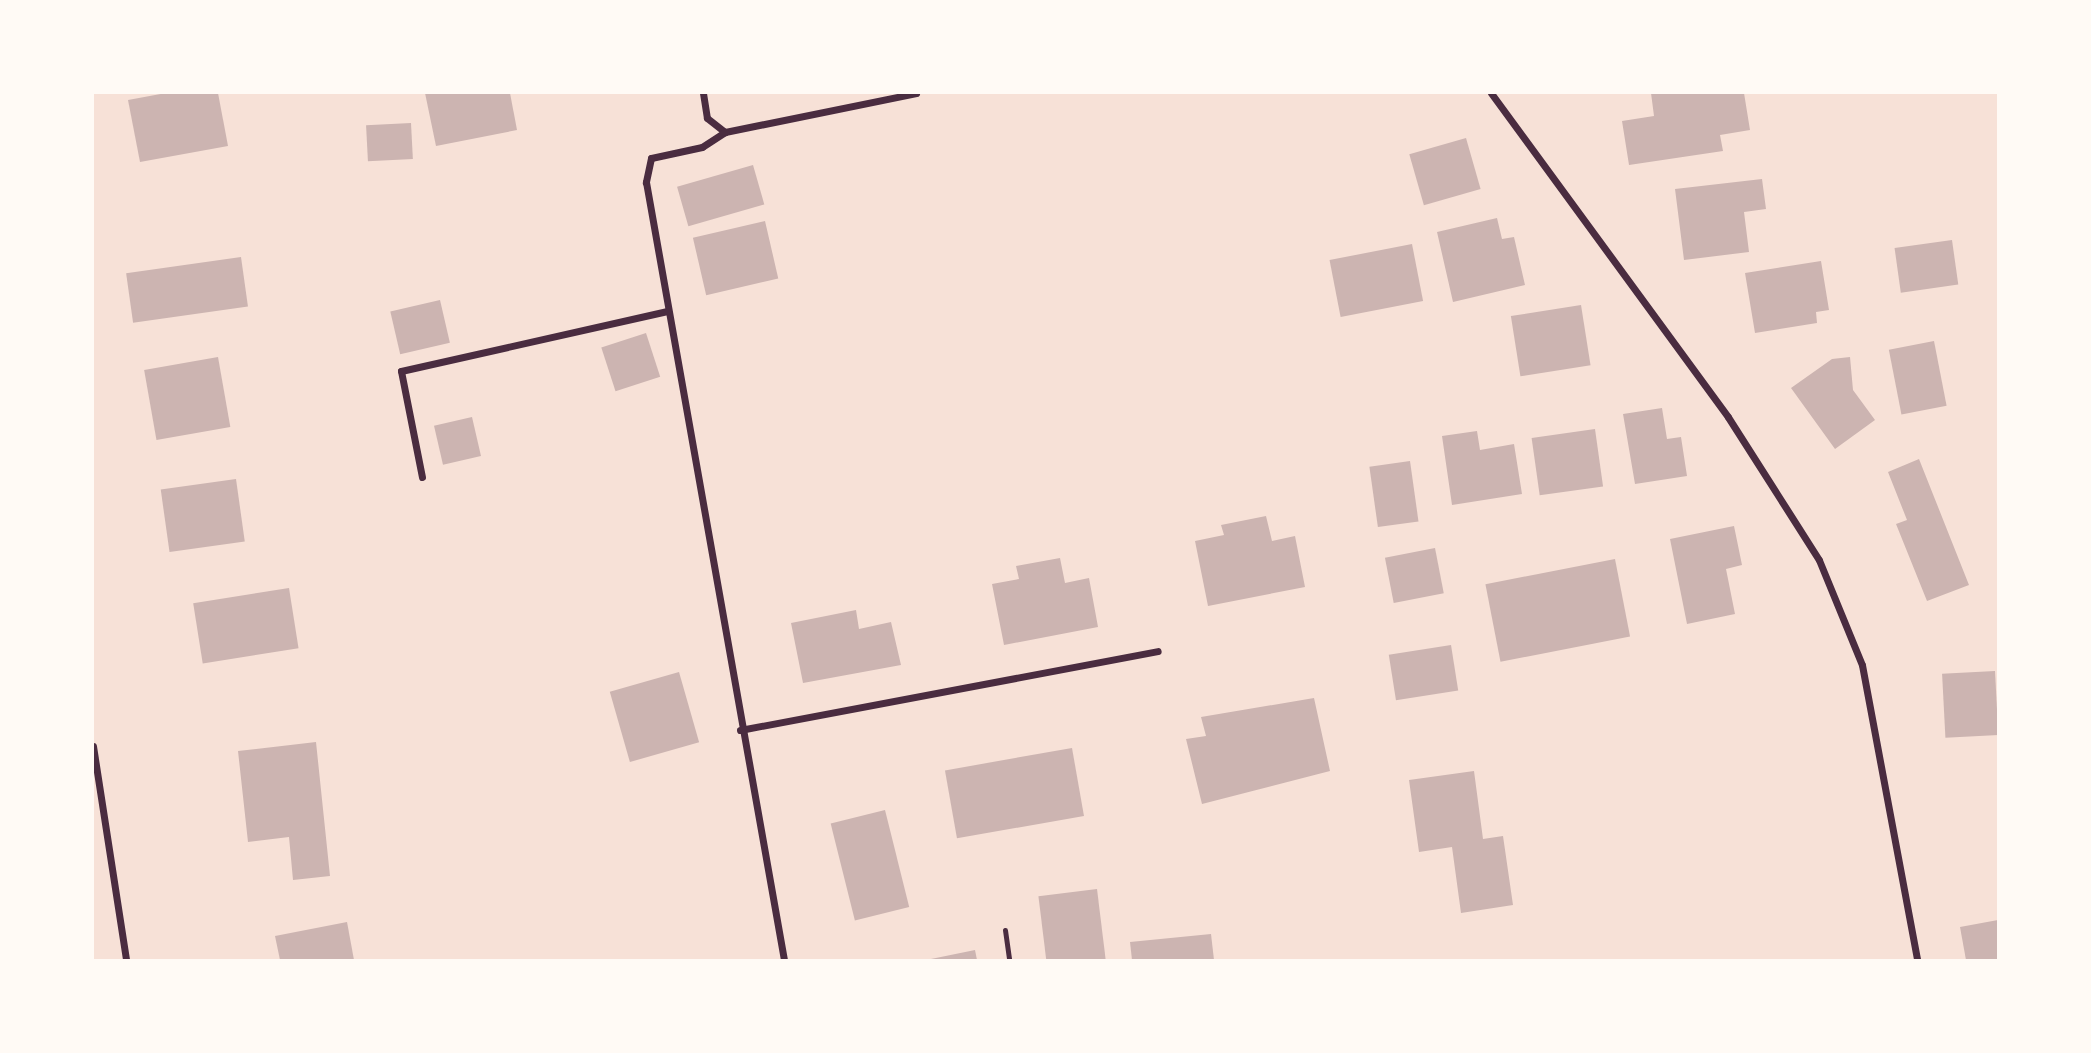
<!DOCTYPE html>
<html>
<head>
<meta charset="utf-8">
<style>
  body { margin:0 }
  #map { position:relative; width:2091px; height:1053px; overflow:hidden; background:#f7e1d7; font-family:Signika,sans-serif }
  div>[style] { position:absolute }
  .building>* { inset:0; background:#ccb4b1; transform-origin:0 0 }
  .service>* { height:5px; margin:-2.5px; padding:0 2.5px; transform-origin:2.5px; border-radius:2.5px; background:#4a2c40 }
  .minor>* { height:7px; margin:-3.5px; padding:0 3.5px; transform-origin:3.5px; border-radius:3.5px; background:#4a2c40 }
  span { translate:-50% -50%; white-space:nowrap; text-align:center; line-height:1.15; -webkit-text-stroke:5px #fffaf5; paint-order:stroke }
  .frame { position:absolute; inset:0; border:94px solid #fffaf5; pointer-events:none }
</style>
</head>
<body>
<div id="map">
  <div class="building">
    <div style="clip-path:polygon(166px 93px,218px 93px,228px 146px,140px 162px,128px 100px)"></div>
    <div style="clip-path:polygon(425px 93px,510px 93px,517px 130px,436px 146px)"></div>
    <div style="clip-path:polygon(1651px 93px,1744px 93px,1750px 130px,1720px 135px,1723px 151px,1629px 165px,1622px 121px,1654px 116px)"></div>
    <div style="left:411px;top:123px;width:36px;height:45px;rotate:87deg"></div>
    <div style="left:1466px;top:138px;width:53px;height:59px;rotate:74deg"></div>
    <div style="left:753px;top:165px;width:41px;height:79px;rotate:74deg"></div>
    <div style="clip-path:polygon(1762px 179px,1766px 209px,1744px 212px,1749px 252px,1684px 260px,1675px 189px)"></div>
    <div style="clip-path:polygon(1497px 218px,1502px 239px,1514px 237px,1525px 285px,1453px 302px,1437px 232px)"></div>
    <div style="left:765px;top:221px;width:59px;height:74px;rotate:77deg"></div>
    <div style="left:1952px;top:240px;width:45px;height:58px;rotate:82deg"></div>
    <div style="left:1412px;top:244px;width:58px;height:84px;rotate:79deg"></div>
    <div style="left:241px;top:257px;width:50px;height:116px;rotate:82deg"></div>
    <div style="clip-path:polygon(1821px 261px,1829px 310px,1816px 312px,1817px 323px,1755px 333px,1745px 273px)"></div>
    <div style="left:440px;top:300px;width:44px;height:51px;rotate:77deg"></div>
    <div style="left:1581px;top:305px;width:61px;height:71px;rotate:81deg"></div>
    <div style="left:646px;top:333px;width:46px;height:47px;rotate:72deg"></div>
    <div style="left:1934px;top:341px;width:66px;height:46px;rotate:79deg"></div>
    <div style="left:218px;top:357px;width:71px;height:75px;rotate:80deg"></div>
    <div style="clip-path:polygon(1850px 357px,1853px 390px,1875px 420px,1835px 449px,1791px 388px,1832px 359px)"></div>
    <div style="clip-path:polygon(1662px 408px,1667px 439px,1681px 437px,1687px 476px,1635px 484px,1623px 414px)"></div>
    <div style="left:472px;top:417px;width:40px;height:39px;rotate:77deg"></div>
    <div style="left:1595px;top:429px;width:58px;height:64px;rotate:82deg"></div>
    <div style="clip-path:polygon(1477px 431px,1480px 450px,1514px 444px,1522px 494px,1452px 505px,1442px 436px)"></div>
    <div style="clip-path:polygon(1919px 459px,1969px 585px,1927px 601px,1896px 524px,1907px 520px,1888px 472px)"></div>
    <div style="left:1410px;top:461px;width:61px;height:41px;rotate:82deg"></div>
    <div style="left:236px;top:479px;width:63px;height:76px;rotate:82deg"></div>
    <div style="clip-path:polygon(1266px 516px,1272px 541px,1295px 536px,1305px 587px,1208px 606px,1195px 541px,1224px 535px,1221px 525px)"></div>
    <div style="clip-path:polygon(1734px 526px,1742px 565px,1726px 569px,1735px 614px,1687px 624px,1670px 539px)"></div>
    <div style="left:1435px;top:548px;width:46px;height:51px;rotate:79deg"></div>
    <div style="clip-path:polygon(1060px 558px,1065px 583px,1089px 578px,1098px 627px,1004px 645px,992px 584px,1019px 579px,1016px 566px)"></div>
    <div style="left:1615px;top:559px;width:79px;height:132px;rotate:79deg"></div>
    <div style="left:289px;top:588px;width:61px;height:97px;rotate:81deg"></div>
    <div style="clip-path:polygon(856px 610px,859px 629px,891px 622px,901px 665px,803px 683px,791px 623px)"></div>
    <div style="left:1451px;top:645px;width:46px;height:63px;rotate:81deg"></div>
    <div style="left:1995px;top:671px;width:64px;height:53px;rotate:87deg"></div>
    <div style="left:679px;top:672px;width:73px;height:72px;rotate:74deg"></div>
    <div style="clip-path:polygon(1314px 698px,1330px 771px,1202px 804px,1186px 739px,1206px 736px,1201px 717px)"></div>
    <div style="clip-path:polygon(316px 742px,330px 876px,293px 880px,289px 837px,248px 842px,238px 751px)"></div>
    <div style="left:1072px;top:748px;width:69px;height:129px;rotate:80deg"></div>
    <div style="clip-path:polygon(1474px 771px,1483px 839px,1503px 836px,1513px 905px,1461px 913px,1452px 847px,1419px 852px,1409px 780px)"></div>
    <div style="left:885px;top:810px;width:100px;height:56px;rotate:76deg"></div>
    <div style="left:1097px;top:889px;width:72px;height:59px;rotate:83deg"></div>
    <div style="clip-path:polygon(1998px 920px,1998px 960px,1966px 960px,1960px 927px)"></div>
    <div style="clip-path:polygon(347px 922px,354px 960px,280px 960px,275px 936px)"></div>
    <div style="clip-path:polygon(1211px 934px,1214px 960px,1132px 960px,1130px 942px)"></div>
    <div style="clip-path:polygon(975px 950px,977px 960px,931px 960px,931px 959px)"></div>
  </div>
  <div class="service">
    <div style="left:1005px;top:930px;width:30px;rotate:82deg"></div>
  </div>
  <div class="minor">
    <div style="left:703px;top:93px;width:25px;rotate:81deg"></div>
    <div style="left:707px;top:118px;width:23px;rotate:38deg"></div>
    <div style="left:725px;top:132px;width:195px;rotate:-11.5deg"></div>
    <div style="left:1491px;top:93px;width:401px;rotate:53.8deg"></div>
    <div style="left:1728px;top:417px;width:169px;rotate:57.5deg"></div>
    <div style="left:1819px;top:560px;width:113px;rotate:67.7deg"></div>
    <div style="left:1862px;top:665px;width:300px;rotate:79.4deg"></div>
    <div style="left:725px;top:132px;width:27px;rotate:147deg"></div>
    <div style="left:702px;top:147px;width:52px;rotate:167.8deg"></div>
    <div style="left:651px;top:158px;width:25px;rotate:102deg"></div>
    <div style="left:646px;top:182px;width:790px;rotate:79.94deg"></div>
    <div style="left:422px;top:477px;width:108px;rotate:-101.2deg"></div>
    <div style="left:401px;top:371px;width:273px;rotate:-12.7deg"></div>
    <div style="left:740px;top:730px;width:425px;rotate:-10.7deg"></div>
    <div style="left:93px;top:746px;width:217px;rotate:81.2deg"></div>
  </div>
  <div class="frame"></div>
</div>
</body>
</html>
